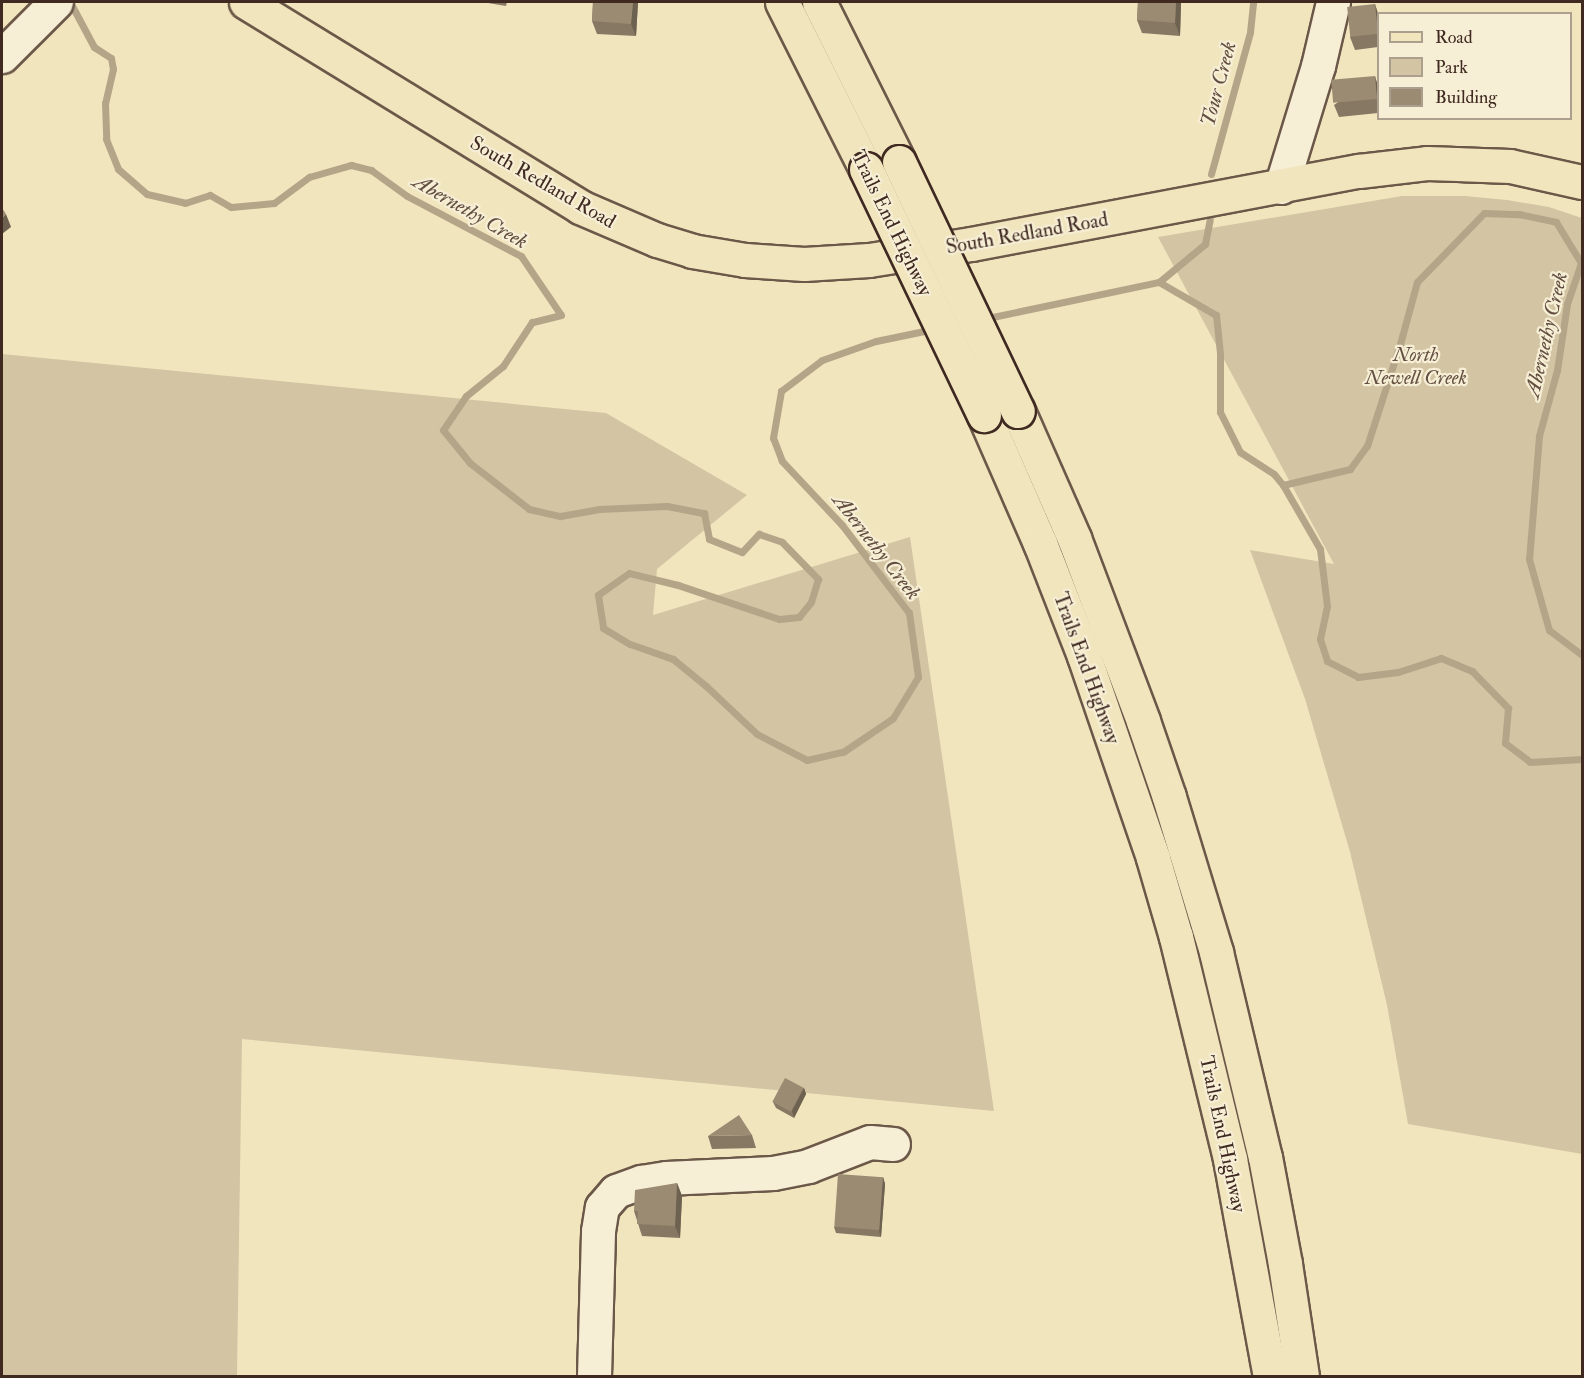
<!DOCTYPE html>
<html>
<head>
<meta charset="utf-8">
<style>
  body { margin:0 }
  #map { position:relative; width:1584px; height:1378px; overflow:hidden; background:#f1e5be; font-family:"IM FELL Double Pica",serif }
  div>[style] { position:absolute }
  .green>* { inset:0; background:#d3c5a3 }
  .stream>* { height:7px; margin:-3.5px; padding:0 3.5px; transform-origin:3.5px; border-radius:3.5px; background:#b4a589 }
  .roads { filter:drop-shadow(2px 0 #6c5848) drop-shadow(-2px 0 #6c5848) drop-shadow(0 2px #6c5848) drop-shadow(0 -2px #6c5848) }
  .minor>* { height:33px; margin:-16.5px; padding:0 16.5px; transform-origin:16.5px; border-radius:16.5px; background:#f6eed5 }
  .major>* { height:33px; margin:-16.5px; padding:0 16.5px; transform-origin:16.5px; border-radius:16.5px; background:#f1e5be }
  .highway>* { height:33px; margin:-16.5px; padding:0 16.5px; transform-origin:16.5px; border-radius:16.5px; background:#f1e5be }
  .bridges { filter:drop-shadow(2px 0 #3f2921) drop-shadow(-2px 0 #3f2921) drop-shadow(0 2px #3f2921) drop-shadow(0 -2px #3f2921) }
  .highway-bridge>* { height:33px; margin:-16.5px; padding:0 16.5px; transform-origin:16.5px; border-radius:16.5px; background:#f1e5be }
  .wall>* { inset:0; background:#867863 }
  .shaded-wall>* { inset:0; background:#6d6150 }
  .building>* { inset:0; background:#9c8b73; transform-origin:0 0 }
  span { translate:-50% -50%; white-space:nowrap; text-align:center; line-height:1.15; -webkit-text-stroke:4.5px #f6eed5; paint-order:stroke }
  .street-label { font-size:20px; color:#3f2921 }
  .park-label { font-size:20px; color:#645042; font-style:italic }
  .water-label { font-size:21px; color:#624e40; font-style:italic }
  .frame { position:absolute; inset:0; border:3px solid #3f2921; pointer-events:none }
  .legend { position:absolute; left:1377px; top:12px; width:195px; height:108px; box-sizing:border-box; background:#f6eed5; border:2px solid #ad9f8d; margin:0; padding:8px 10px; list-style:none; font-size:18px; color:#3f2921 }
  .legend li { display:flex; align-items:center; gap:12px; height:30px }
  .legend b { width:30px; border:2px solid #ad9f8d }
</style>
</head>
<body>
<div id="map">
  <div class="green">
    <div style="clip-path:polygon(1402px 196px,1465px 196px,1507px 200px,1549px 207px,1582px 218px,1582px 1154px,1408px 1124px,1387px 1005px,1350px 852px,1305px 699px,1250px 550px,1334px 564px,1158px 237px)"></div>
    <div style="clip-path:polygon(2px 354px,606px 413px,747px 495px,657px 569px,653px 615px,910px 537px,994px 1111px,242px 1039px,237px 1376px,2px 1376px)"></div>
  </div>
  <div class="stream">
    <div style="left:70px;top:2px;width:51px;rotate:61.9deg"></div>
    <div style="left:94px;top:47px;width:20px;rotate:33deg"></div>
    <div style="left:111px;top:58px;width:11px;rotate:80deg"></div>
    <div style="left:113px;top:69px;width:35px;rotate:103deg"></div>
    <div style="left:105px;top:103px;width:36px;rotate:88deg"></div>
    <div style="left:106px;top:139px;width:32px;rotate:68deg"></div>
    <div style="left:118px;top:169px;width:38px;rotate:41deg"></div>
    <div style="left:147px;top:194px;width:39px;rotate:13deg"></div>
    <div style="left:185px;top:203px;width:26px;rotate:-18deg"></div>
    <div style="left:210px;top:195px;width:24px;rotate:30deg"></div>
    <div style="left:231px;top:207px;width:43px;rotate:-5.3deg"></div>
    <div style="left:274px;top:203px;width:44px;rotate:-36.6deg"></div>
    <div style="left:309px;top:177px;width:44px;rotate:-15.9deg"></div>
    <div style="left:351px;top:165px;width:21px;rotate:14deg"></div>
    <div style="left:371px;top:170px;width:44px;rotate:35.8deg"></div>
    <div style="left:407px;top:196px;width:129px;rotate:27.8deg"></div>
    <div style="left:521px;top:256px;width:71px;rotate:55.9deg"></div>
    <div style="left:561px;top:315px;width:30px;rotate:166deg"></div>
    <div style="left:532px;top:322px;width:53px;rotate:123.4deg"></div>
    <div style="left:503px;top:366px;width:48px;rotate:141deg"></div>
    <div style="left:466px;top:396px;width:41px;rotate:124.1deg"></div>
    <div style="left:443px;top:430px;width:43px;rotate:50.7deg"></div>
    <div style="left:470px;top:463px;width:75px;rotate:37.9deg"></div>
    <div style="left:529px;top:509px;width:32px;rotate:13deg"></div>
    <div style="left:560px;top:516px;width:40px;rotate:-10deg"></div>
    <div style="left:599px;top:509px;width:68px;rotate:-2.5deg"></div>
    <div style="left:667px;top:506px;width:38px;rotate:11deg"></div>
    <div style="left:704px;top:513px;width:26px;rotate:79deg"></div>
    <div style="left:709px;top:539px;width:35px;rotate:22deg"></div>
    <div style="left:742px;top:552px;width:25px;rotate:-47deg"></div>
    <div style="left:759px;top:534px;width:24px;rotate:19deg"></div>
    <div style="left:782px;top:542px;width:52px;rotate:45.8deg"></div>
    <div style="left:818px;top:579px;width:24px;rotate:107deg"></div>
    <div style="left:811px;top:602px;width:19px;rotate:129deg"></div>
    <div style="left:799px;top:617px;width:20px;rotate:174deg"></div>
    <div style="left:779px;top:619px;width:107px;rotate:-161.4deg"></div>
    <div style="left:678px;top:585px;width:50px;rotate:-166.2deg"></div>
    <div style="left:629px;top:573px;width:38px;rotate:145deg"></div>
    <div style="left:598px;top:595px;width:33px;rotate:81deg"></div>
    <div style="left:603px;top:628px;width:31px;rotate:31deg"></div>
    <div style="left:630px;top:644px;width:46px;rotate:19.2deg"></div>
    <div style="left:673px;top:659px;width:43px;rotate:39.3deg"></div>
    <div style="left:706px;top:686px;width:70px;rotate:43.3deg"></div>
    <div style="left:757px;top:734px;width:56px;rotate:27.5deg"></div>
    <div style="left:807px;top:760px;width:37px;rotate:-13deg"></div>
    <div style="left:843px;top:752px;width:60px;rotate:-34.2deg"></div>
    <div style="left:893px;top:718px;width:48px;rotate:-58.6deg"></div>
    <div style="left:918px;top:677px;width:65px;rotate:-98deg"></div>
    <div style="left:909px;top:613px;width:111px;rotate:-127.3deg"></div>
    <div style="left:842px;top:525px;width:88px;rotate:-133.2deg"></div>
    <div style="left:782px;top:461px;width:25px;rotate:-111deg"></div>
    <div style="left:773px;top:438px;width:48px;rotate:-80.3deg"></div>
    <div style="left:781px;top:391px;width:51px;rotate:-37.1deg"></div>
    <div style="left:822px;top:360px;width:57px;rotate:-19.4deg"></div>
    <div style="left:876px;top:341px;width:59px;rotate:-11.7deg"></div>
    <div style="left:1211px;top:174px;width:147px;rotate:-74.6deg"></div>
    <div style="left:1250px;top:32px;width:30px;rotate:-84deg"></div>
    <div style="left:1159px;top:282px;width:60px;rotate:-39.6deg"></div>
    <div style="left:1205px;top:244px;width:25px;rotate:-79deg"></div>
    <div style="left:983px;top:319px;width:180px;rotate:-11.9deg"></div>
    <div style="left:1159px;top:282px;width:66px;rotate:30.1deg"></div>
    <div style="left:1216px;top:315px;width:39px;rotate:84deg"></div>
    <div style="left:1220px;top:354px;width:58px;rotate:90deg"></div>
    <div style="left:1220px;top:412px;width:45px;rotate:63.4deg"></div>
    <div style="left:1240px;top:452px;width:40px;rotate:32.9deg"></div>
    <div style="left:1274px;top:474px;width:14px;rotate:51deg"></div>
    <div style="left:1283px;top:485px;width:69px;rotate:-13.4deg"></div>
    <div style="left:1350px;top:469px;width:29px;rotate:-54deg"></div>
    <div style="left:1367px;top:446px;width:107px;rotate:-72.1deg"></div>
    <div style="left:1400px;top:344px;width:64px;rotate:-74.7deg"></div>
    <div style="left:1417px;top:282px;width:96px;rotate:-45.8deg"></div>
    <div style="left:1484px;top:213px;width:35px;rotate:2deg"></div>
    <div style="left:1519px;top:214px;width:38px;rotate:12deg"></div>
    <div style="left:1556px;top:222px;width:48px;rotate:58.6deg"></div>
    <div style="left:1581px;top:263px;width:43px;rotate:108.9deg"></div>
    <div style="left:1567px;top:304px;width:67px;rotate:98.6deg"></div>
    <div style="left:1557px;top:370px;width:68px;rotate:105.3deg"></div>
    <div style="left:1539px;top:436px;width:123px;rotate:94.6deg"></div>
    <div style="left:1529px;top:559px;width:74px;rotate:74.3deg"></div>
    <div style="left:1549px;top:630px;width:41px;rotate:37.1deg"></div>
    <div style="left:1283px;top:485px;width:74px;rotate:60deg"></div>
    <div style="left:1320px;top:549px;width:57px;rotate:83deg"></div>
    <div style="left:1327px;top:606px;width:34px;rotate:102deg"></div>
    <div style="left:1320px;top:639px;width:23px;rotate:72deg"></div>
    <div style="left:1327px;top:661px;width:35px;rotate:27deg"></div>
    <div style="left:1358px;top:677px;width:40px;rotate:-7.1deg"></div>
    <div style="left:1398px;top:672px;width:45px;rotate:-18deg"></div>
    <div style="left:1441px;top:658px;width:34px;rotate:23deg"></div>
    <div style="left:1472px;top:671px;width:52px;rotate:45.8deg"></div>
    <div style="left:1508px;top:708px;width:35px;rotate:95deg"></div>
    <div style="left:1505px;top:743px;width:31px;rotate:37deg"></div>
    <div style="left:1530px;top:762px;width:52px;rotate:-3.3deg"></div>
  </div>
  <div class="roads">
    <div class="minor">
      <div style="left:2px;top:56px;width:76px;rotate:-45deg"></div>
      <div style="left:1281px;top:187px;width:127px;rotate:-73deg"></div>
      <div style="left:1318px;top:66px;width:66px;rotate:-76.8deg"></div>
      <div style="left:594px;top:1376px;width:145px;rotate:-88.4deg"></div>
      <div style="left:598px;top:1231px;width:24px;rotate:-81deg"></div>
      <div style="left:602px;top:1207px;width:21px;rotate:-49deg"></div>
      <div style="left:616px;top:1191px;width:27px;rotate:-20deg"></div>
      <div style="left:641px;top:1182px;width:25px;rotate:-9deg"></div>
      <div style="left:666px;top:1178px;width:107px;rotate:-2.7deg"></div>
      <div style="left:773px;top:1173px;width:36px;rotate:-11deg"></div>
      <div style="left:808px;top:1166px;width:66px;rotate:-21.2deg"></div>
      <div style="left:870px;top:1142px;width:23px;rotate:5deg"></div>
    </div>
    <div class="major">
      <div style="left:246px;top:2px;width:392px;rotate:31.5deg"></div>
      <div style="left:580px;top:207px;width:84px;rotate:23.2deg"></div>
      <div style="left:657px;top:240px;width:37px;rotate:17deg"></div>
      <div style="left:692px;top:251px;width:54px;rotate:9.6deg"></div>
      <div style="left:745px;top:260px;width:59px;rotate:3.9deg"></div>
      <div style="left:804px;top:264px;width:65px;rotate:-3.5deg"></div>
      <div style="left:869px;top:260px;width:103px;rotate:-8.9deg"></div>
      <div style="left:971px;top:244px;width:395px;rotate:-10.7deg"></div>
      <div style="left:1359px;top:171px;width:68px;rotate:-6.7deg"></div>
      <div style="left:1427px;top:163px;width:83px;rotate:2.1deg"></div>
      <div style="left:1510px;top:166px;width:74px;rotate:12.5deg"></div>
    </div>
    <div class="highway">
      <div style="left:782px;top:2px;width:187px;rotate:63.3deg"></div>
      <div style="left:819px;top:2px;width:179px;rotate:63.4deg"></div>
      <div style="left:1018px;top:411px;width:139px;rotate:66.2deg"></div>
      <div style="left:1074px;top:538px;width:196px;rotate:69.3deg"></div>
      <div style="left:1143px;top:721px;width:80px;rotate:71.1deg"></div>
      <div style="left:1169px;top:797px;width:162px;rotate:73.1deg"></div>
      <div style="left:1216px;top:952px;width:211px;rotate:76.6deg"></div>
      <div style="left:1265px;top:1157px;width:109px;rotate:79.4deg"></div>
      <div style="left:1285px;top:1264px;width:113px;rotate:81.4deg"></div>
      <div style="left:984px;top:415px;width:140px;rotate:66.4deg"></div>
      <div style="left:1040px;top:543px;width:121px;rotate:68.7deg"></div>
      <div style="left:1084px;top:656px;width:213px;rotate:71.1deg"></div>
      <div style="left:1153px;top:858px;width:82px;rotate:73.8deg"></div>
      <div style="left:1176px;top:937px;width:228px;rotate:76.3deg"></div>
      <div style="left:1230px;top:1159px;width:221px;rotate:79.6deg"></div>
    </div>
  </div>
  <div class="bridges">
    <div class="highway-bridge">
      <div style="left:899px;top:162px;width:276px;rotate:64.5deg"></div>
      <div style="left:866px;top:169px;width:273px;rotate:64.4deg"></div>
    </div>
  </div>
  <div class="wall">
    <div style="clip-path:polygon(482px 2px,507px 2px,506px 6px)"></div>
    <div style="clip-path:polygon(593px 2px,638px 2px,636px 36px,597px 34px,592px 21px)"></div>
    <div style="clip-path:polygon(1138px 2px,1181px 2px,1180px 36px,1142px 33px,1137px 20px)"></div>
    <div style="clip-path:polygon(1375px 4px,1378px 14px,1378px 47px,1355px 50px,1350px 37px)"></div>
    <div style="clip-path:polygon(1375px 76px,1378px 87px,1378px 113px,1339px 117px,1334px 105px)"></div>
    <div style="clip-path:polygon(804px 1088px,806px 1094px,794px 1118px,776px 1108px,773px 1102px)"></div>
    <div style="clip-path:polygon(752px 1135px,756px 1148px,712px 1149px,708px 1136px)"></div>
    <div style="clip-path:polygon(883px 1177px,885px 1184px,881px 1237px,836px 1233px,834px 1227px)"></div>
    <div style="clip-path:polygon(677px 1183px,682px 1196px,680px 1238px,642px 1236px,634px 1211px)"></div>
  </div>
  <div class="shaded-wall">
    <div style="clip-path:polygon(633px 2px,638px 2px,636px 36px,631px 24px)"></div>
    <div style="clip-path:polygon(1176px 2px,1181px 2px,1180px 36px,1175px 23px)"></div>
    <div style="clip-path:polygon(1375px 4px,1378px 14px,1378px 36px,1378px 34px)"></div>
    <div style="clip-path:polygon(1375px 76px,1378px 87px,1378px 103px,1377px 99px)"></div>
    <div style="clip-path:polygon(6px 214px,11px 227px,2px 234px,2px 218px)"></div>
    <div style="clip-path:polygon(804px 1088px,806px 1094px,794px 1118px,792px 1111px)"></div>
    <div style="clip-path:polygon(883px 1177px,885px 1184px,881px 1237px,879px 1231px)"></div>
    <div style="clip-path:polygon(677px 1183px,682px 1196px,680px 1238px,675px 1226px)"></div>
  </div>
  <div class="building">
    <div style="clip-path:polygon(593px 2px,633px 2px,631px 24px,592px 21px)"></div>
    <div style="clip-path:polygon(1138px 2px,1176px 2px,1175px 23px,1137px 20px)"></div>
    <div style="left:1375px;top:4px;width:30px;height:28px;rotate:84deg"></div>
    <div style="left:1375px;top:76px;width:23px;height:44px;rotate:85deg"></div>
    <div style="clip-path:polygon(2px 208px,6px 214px,2px 218px)"></div>
    <div style="left:785px;top:1078px;width:21px;height:27px;rotate:28deg"></div>
    <div style="clip-path:polygon(739px 1115px,752px 1135px,708px 1136px)"></div>
    <div style="left:838px;top:1174px;width:45px;height:53px;rotate:4deg"></div>
    <div style="clip-path:polygon(677px 1183px,675px 1226px,637px 1224px,638px 1211px,634px 1211px,635px 1190px)"></div>
  </div>
  <div class="street-label">
    <span style="left:543px;top:182px;rotate:30deg">South Redland Road</span>
    <span style="left:892px;top:223px;rotate:64deg">Trails End Highway</span>
    <span style="left:1027px;top:233px;rotate:-10deg">South Redland Road</span>
    <span style="left:1087px;top:668px;rotate:70deg">Trails End Highway</span>
    <span style="left:1223px;top:1134px;rotate:78deg">Trails End Highway</span>
  </div>
  <div class="park-label">
    <span style="left:1416px;top:366px">North<br>Newell Creek</span>
  </div>
  <div class="water-label">
    <span style="left:1219px;top:84px;rotate:-75deg">Tour Creek</span>
    <span style="left:470px;top:212px;rotate:30deg">Abernethy Creek</span>
    <span style="left:1547px;top:335px;rotate:-77deg">Abernethy Creek</span>
    <span style="left:876px;top:547px;rotate:52deg">Abernethy Creek</span>
  </div>
  <div class="frame"></div>
  <ul class="legend">
  <li><b style="height:8px;background:#f1e5be"></b>Road</li>
  <li><b style="height:16px;background:#d3c5a3"></b>Park</li>
  <li><b style="height:16px;background:#9c8b73"></b>Building</li>
  </ul>
</div>
</body>
</html>
